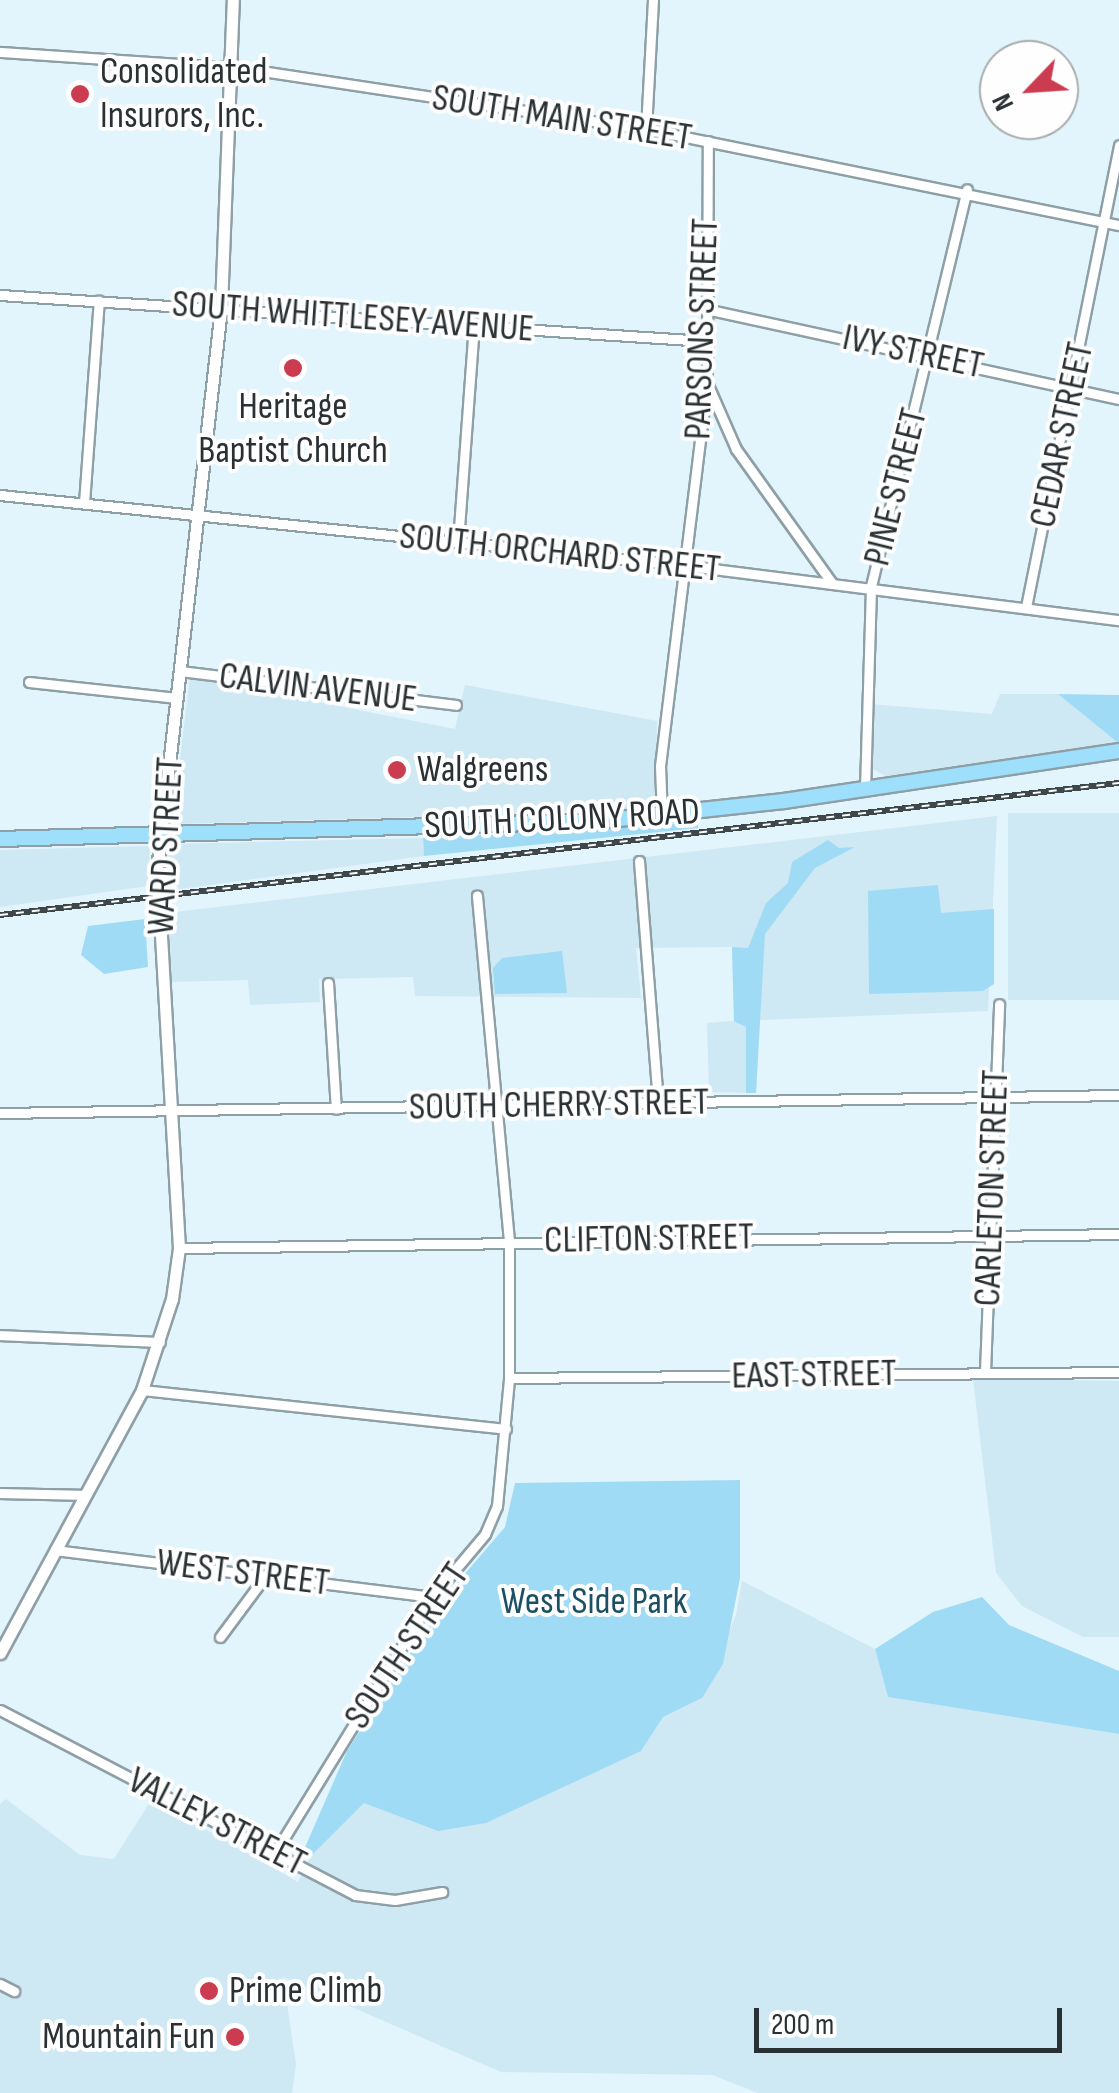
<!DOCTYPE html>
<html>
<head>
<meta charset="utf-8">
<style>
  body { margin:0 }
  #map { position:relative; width:1119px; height:2093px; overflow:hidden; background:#e2f4fc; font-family:"Sofia Sans Condensed",sans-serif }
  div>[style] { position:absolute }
  .built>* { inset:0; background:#cee8f4; transform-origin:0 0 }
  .green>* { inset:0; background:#a0dbf5 }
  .roads { filter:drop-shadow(2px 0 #8e9fa6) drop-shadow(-2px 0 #8e9fa6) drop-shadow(0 2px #8e9fa6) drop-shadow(0 -2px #8e9fa6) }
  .minor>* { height:9px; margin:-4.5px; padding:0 4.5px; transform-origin:4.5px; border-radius:4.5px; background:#fff }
  .tertiary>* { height:11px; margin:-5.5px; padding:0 5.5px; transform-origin:5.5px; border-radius:5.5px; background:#fff }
  .primary>* { height:14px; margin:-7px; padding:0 7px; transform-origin:7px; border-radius:7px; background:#9ee0fb }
  .rail>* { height:6px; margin-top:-3px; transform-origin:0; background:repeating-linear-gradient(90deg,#fefefe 0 8px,#3e474a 0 16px); box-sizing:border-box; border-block:2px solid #3e474a }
  .dots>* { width:28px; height:28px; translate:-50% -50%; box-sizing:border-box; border:5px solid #fefefe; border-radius:50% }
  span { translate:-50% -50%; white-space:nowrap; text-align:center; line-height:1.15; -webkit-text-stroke:8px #fefefe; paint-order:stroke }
  .poi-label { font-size:38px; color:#2a3134 }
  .left { translate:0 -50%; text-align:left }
  .right { translate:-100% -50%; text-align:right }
  .street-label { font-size:38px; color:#2a3134 }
  .park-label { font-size:38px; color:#1b4f63 }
  .north { position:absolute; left:979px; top:40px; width:100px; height:100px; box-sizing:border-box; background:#fefefe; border:2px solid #a9acad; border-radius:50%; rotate:245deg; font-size:28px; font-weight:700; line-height:40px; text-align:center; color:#2a3134 }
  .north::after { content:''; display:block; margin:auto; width:35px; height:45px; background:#cc3c50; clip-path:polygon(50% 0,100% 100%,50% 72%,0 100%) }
  .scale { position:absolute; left:754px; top:2008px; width:308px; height:45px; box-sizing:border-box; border:5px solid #2a3134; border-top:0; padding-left:12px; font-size:30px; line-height:35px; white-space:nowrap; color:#2a3134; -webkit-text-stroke:8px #fefefe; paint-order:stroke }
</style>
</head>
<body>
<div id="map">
  <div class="built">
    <div style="clip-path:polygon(190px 677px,455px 729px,465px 685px,657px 721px,655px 803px,616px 811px,177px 824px,173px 817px)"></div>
    <div style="clip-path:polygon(1000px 694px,1058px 694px,1117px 742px,886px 776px,869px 767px,869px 704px,992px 714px)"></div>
    <div style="left:1119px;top:813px;width:187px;height:111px;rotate:90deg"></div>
    <div style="clip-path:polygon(997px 816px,988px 1011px,759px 1020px,756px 1093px,709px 1092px,707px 1023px,734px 1021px,732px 947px,636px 948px,641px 998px,415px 996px,413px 977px,319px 979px,320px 1002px,250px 1005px,248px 980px,169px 982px,166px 913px)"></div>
    <div style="clip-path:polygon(423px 838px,424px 856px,165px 891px,163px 885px,166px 853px,176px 844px)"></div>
    <div style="clip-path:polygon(150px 846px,148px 886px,0 907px,0 850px)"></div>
    <div style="clip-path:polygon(973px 1379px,1119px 1381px,1119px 1637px,1083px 1637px,1022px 1606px,996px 1573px)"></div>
    <div style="clip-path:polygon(742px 1581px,875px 1649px,888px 1697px,1119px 1734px,1119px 2093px,758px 2093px,712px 2075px,501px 2072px,283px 1977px,296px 2065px,292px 2093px,0 2093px,0 1804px,6px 1799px,80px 1855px,114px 1859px,152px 1799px,298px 1882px,310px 1857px,364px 1803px,640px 1751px,663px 1717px,702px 1698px,736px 1615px)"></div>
  </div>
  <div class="green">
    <div style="clip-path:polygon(1058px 694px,1119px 695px,1119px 742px,1117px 742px)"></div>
    <div style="clip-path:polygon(698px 822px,698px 828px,424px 856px,423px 838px)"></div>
    <div style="clip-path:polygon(828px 840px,839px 848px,855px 847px,815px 868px,765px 934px,756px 1093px,746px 1093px,746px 1027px,734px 1021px,732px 947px,748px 948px,766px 903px,788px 883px,792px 862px)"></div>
    <div style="clip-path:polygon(938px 885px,941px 913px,994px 909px,994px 984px,983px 991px,869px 994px,868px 891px)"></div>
    <div style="clip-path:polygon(145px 919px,148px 967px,104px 974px,81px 955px,88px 926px)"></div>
    <div style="clip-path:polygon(562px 951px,567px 993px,495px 994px,493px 968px,502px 958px)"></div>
    <div style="clip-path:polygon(740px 1480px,740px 1578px,723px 1664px,702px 1698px,663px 1717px,641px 1751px,486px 1823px,438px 1831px,364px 1803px,310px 1857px,303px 1852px,347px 1751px,451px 1590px,505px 1527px,515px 1483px)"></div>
    <div style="clip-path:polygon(982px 1597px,1009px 1625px,1119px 1671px,1119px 1734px,888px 1697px,875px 1649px,933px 1612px)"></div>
  </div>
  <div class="roads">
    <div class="minor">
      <div style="left:0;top:52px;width:243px;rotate:3.8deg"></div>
      <div style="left:242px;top:68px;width:409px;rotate:8.6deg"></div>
      <div style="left:646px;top:129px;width:483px;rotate:11.5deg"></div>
      <div style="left:646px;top:129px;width:129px;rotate:-86.9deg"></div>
      <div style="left:0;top:295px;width:707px;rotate:3.73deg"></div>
      <div style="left:706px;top:309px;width:423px;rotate:12.3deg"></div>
      <div style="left:707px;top:383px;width:72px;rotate:66.3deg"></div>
      <div style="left:736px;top:449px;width:165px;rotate:54.4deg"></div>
      <div style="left:0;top:495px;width:686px;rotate:5.86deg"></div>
      <div style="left:682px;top:565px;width:440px;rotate:7.2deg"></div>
      <div style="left:84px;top:503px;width:203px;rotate:-85.8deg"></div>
      <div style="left:458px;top:542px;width:220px;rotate:-85.8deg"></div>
      <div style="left:1026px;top:607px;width:471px;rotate:-78.6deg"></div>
      <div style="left:180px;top:671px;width:278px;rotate:7deg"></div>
      <div style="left:29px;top:682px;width:149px;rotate:6.2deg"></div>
      <div style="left:865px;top:790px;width:204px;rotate:-88.3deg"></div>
      <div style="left:871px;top:586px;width:408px;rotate:-76.4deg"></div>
      <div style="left:662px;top:816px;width:50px;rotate:-92.3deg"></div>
      <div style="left:660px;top:766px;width:386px;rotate:-83deg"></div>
      <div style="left:707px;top:383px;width:242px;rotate:-89.8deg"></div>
      <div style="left:639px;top:861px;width:243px;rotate:85.5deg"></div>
      <div style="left:328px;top:983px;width:126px;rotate:86.4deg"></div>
      <div style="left:0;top:1113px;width:1119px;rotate:-0.92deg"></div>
      <div style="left:179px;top:1248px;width:940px;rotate:-0.85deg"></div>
      <div style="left:0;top:1335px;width:160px;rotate:2.5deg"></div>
      <div style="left:985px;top:1372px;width:368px;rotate:-87.8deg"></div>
      <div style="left:509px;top:1378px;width:610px;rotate:-0.56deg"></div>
      <div style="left:142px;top:1390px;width:366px;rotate:6.1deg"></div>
      <div style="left:0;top:1493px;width:85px;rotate:1.3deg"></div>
      <div style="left:55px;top:1550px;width:380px;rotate:7.1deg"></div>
      <div style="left:220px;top:1637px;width:77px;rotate:-53.4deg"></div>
      <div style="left:0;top:1710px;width:400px;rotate:27.5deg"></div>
      <div style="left:355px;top:1895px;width:40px;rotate:7.1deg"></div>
      <div style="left:395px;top:1900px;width:48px;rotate:-9.7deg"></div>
      <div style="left:276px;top:1851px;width:298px;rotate:-58.4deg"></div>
      <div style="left:432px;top:1597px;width:82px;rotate:-49.9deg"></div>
      <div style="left:485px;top:1534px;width:30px;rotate:-67deg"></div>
      <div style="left:497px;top:1506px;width:129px;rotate:-84.6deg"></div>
      <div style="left:509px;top:1378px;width:137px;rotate:-90deg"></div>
      <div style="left:509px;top:1241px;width:347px;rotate:-95.3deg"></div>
      <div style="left:0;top:1984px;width:16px;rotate:27deg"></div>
    </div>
    <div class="tertiary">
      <div style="left:0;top:1653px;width:299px;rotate:-61.6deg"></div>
      <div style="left:142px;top:1390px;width:96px;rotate:-71.8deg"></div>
      <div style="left:172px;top:1299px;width:51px;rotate:-82.2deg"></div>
      <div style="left:179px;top:1248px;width:379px;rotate:-93.3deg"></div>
      <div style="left:157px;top:870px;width:566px;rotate:-83.5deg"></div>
      <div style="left:221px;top:308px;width:308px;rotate:-87.8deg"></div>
    </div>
    <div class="primary">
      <div style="left:0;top:839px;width:600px;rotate:-1.72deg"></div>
      <div style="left:600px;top:821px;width:185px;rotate:-6.2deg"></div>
      <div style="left:784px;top:801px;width:339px;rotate:-8.5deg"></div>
    </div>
  </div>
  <div class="rail">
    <div style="left:0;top:915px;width:1127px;rotate:-6.73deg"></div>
  </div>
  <div class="dots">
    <div style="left:80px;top:94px;background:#cc3c50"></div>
    <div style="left:293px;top:368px;background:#cc3c50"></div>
    <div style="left:397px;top:770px;background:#cc3c50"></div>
    <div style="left:209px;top:1991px;background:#cc3c50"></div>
    <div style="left:235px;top:2037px;background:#cc3c50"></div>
  </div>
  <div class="poi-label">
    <span class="left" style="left:100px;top:94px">Consolidated<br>Insurors, Inc.</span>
    <span style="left:293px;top:429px">Heritage<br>Baptist Church</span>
    <span class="left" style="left:417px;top:770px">Walgreens</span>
    <span class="left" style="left:229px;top:1991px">Prime Climb</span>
    <span class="right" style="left:215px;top:2037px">Mountain Fun</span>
  </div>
  <div class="street-label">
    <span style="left:562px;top:118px;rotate:9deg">SOUTH MAIN STREET</span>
    <span style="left:353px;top:317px;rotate:4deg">SOUTH WHITTLESEY AVENUE</span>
    <span style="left:702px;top:329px;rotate:-88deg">PARSONS STREET</span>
    <span style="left:913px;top:352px;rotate:12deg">IVY STREET</span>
    <span style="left:1062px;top:435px;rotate:-78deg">CEDAR STREET</span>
    <span style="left:896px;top:487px;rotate:-76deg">PINE STREET</span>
    <span style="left:560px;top:553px;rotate:6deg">SOUTH ORCHARD STREET</span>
    <span style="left:318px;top:688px;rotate:7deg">CALVIN AVENUE</span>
    <span style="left:562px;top:819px;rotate:-3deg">SOUTH COLONY ROAD</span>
    <span style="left:166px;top:846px;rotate:-87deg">WARD STREET</span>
    <span style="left:559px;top:1105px;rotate:-1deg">SOUTH CHERRY STREET</span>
    <span style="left:992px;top:1188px;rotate:-88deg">CARLETON STREET</span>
    <span style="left:649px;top:1239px;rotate:-1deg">CLIFTON STREET</span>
    <span style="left:814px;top:1375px;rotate:-1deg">EAST STREET</span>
    <span style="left:243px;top:1573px;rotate:7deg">WEST STREET</span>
    <span style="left:407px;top:1646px;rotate:-56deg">SOUTH STREET</span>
    <span style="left:217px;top:1822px;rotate:27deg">VALLEY STREET</span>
  </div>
  <div class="park-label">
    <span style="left:594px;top:1602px">West Side Park</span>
  </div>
  <div class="north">N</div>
  <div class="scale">200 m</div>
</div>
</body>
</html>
